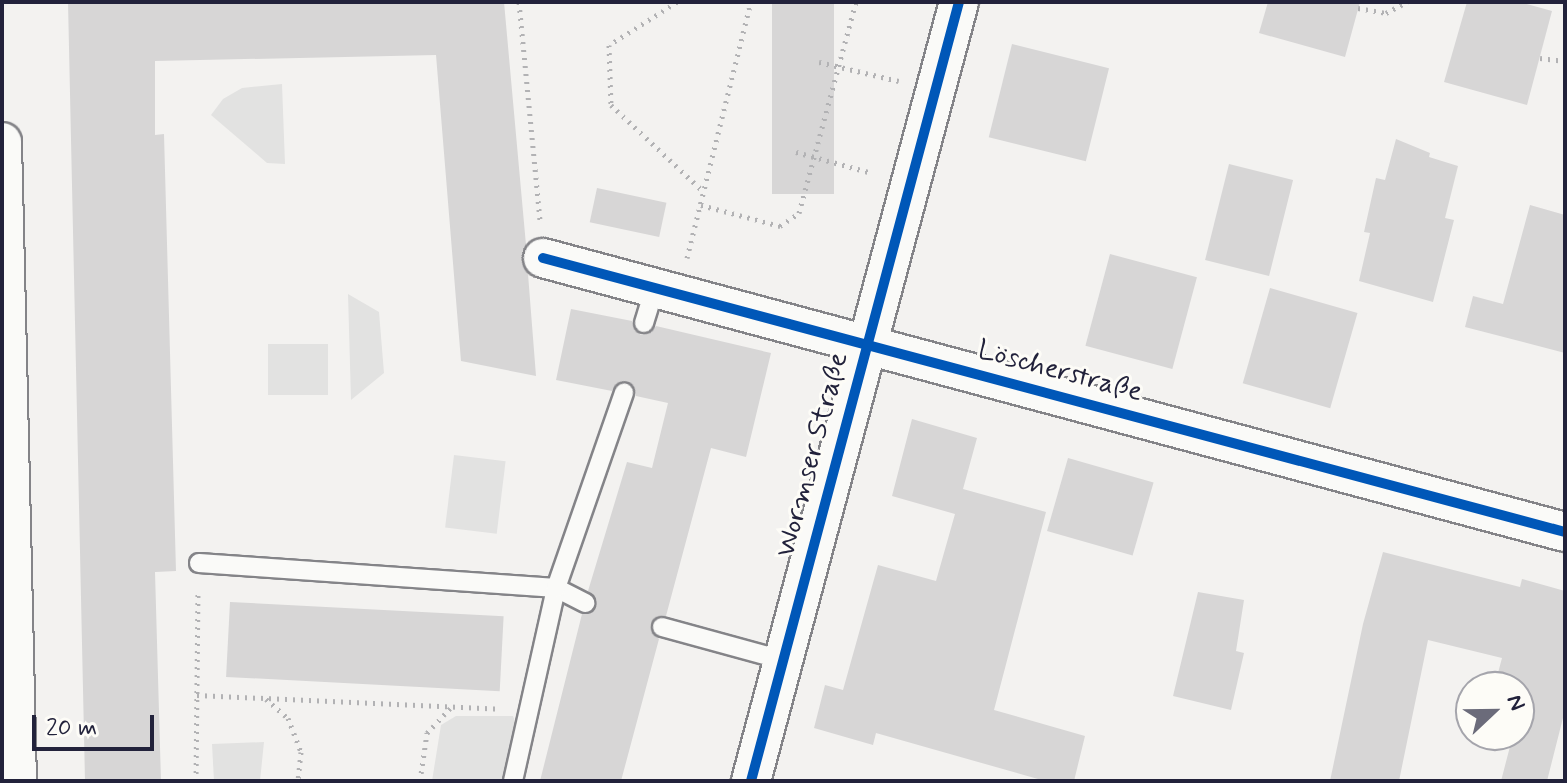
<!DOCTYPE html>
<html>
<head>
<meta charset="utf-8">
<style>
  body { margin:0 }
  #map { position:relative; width:1567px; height:783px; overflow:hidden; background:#f3f2f0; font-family:Mynerve,sans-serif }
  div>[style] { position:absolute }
  .green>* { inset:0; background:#e2e2e1; transform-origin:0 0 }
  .building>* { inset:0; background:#d7d6d6; transform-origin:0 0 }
  .path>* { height:5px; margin-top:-2.5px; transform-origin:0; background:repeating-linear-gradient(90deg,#b2b2b4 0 2px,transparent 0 8px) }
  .roads { filter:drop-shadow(2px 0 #848488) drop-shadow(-2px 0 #848488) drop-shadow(0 2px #848488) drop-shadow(0 -2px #848488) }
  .service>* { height:18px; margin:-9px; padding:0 9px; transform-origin:9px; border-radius:9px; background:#fafaf8 }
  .minor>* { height:38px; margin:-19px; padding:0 19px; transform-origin:19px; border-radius:19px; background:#fafaf8 }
  .cycleway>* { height:10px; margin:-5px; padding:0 5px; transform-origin:5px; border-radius:5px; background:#0057b8 }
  span { translate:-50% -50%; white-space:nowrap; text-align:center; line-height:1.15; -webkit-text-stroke:6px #fdfcf7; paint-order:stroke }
  .street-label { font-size:28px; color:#22223b }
  .frame { position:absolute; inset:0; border:4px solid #22223b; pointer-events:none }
  .north { position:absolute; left:1455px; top:671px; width:80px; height:80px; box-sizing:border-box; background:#fdfcf7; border:2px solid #a5a5ac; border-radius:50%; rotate:68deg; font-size:22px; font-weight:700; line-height:32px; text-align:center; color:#22223b }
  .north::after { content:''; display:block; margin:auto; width:28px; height:36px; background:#6b6b7a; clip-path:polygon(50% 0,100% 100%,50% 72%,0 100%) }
  .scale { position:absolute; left:32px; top:715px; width:122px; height:36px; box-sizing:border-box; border:4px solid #22223b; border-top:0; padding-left:10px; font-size:24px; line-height:28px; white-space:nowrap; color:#22223b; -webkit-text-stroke:6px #fdfcf7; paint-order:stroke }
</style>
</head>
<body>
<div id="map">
  <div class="green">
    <div style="clip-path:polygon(282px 84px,285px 164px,267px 163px,211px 115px,223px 99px,242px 88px)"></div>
    <div style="clip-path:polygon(348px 294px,379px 312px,384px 373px,351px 400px)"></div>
    <div style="left:268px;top:344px;width:60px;height:51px"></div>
    <div style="left:454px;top:455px;width:52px;height:73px;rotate:7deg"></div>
    <div style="clip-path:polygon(456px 716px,513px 716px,517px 727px,501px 781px,432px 781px,441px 725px)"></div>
    <div style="clip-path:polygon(264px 742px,260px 781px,214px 781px,212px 744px)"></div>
  </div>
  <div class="building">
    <div style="clip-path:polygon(68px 2px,504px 2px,526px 245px,522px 263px,528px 274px,536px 376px,461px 361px,436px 55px,155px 61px,155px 135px,164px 134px,176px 571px,155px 572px,161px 781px,85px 781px)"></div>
    <div style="left:772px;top:2px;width:62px;height:192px"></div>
    <div style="clip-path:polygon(1268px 2px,1360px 2px,1345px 57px,1259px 33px)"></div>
    <div style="clip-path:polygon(1467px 2px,1520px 2px,1552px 11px,1527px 105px,1444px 82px)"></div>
    <div style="left:1012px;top:44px;width:100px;height:96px;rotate:14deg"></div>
    <div style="clip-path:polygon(1396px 139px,1430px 153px,1429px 157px,1458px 166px,1445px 218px,1454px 220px,1433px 302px,1359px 281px,1370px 233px,1364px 232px,1376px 178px,1385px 180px)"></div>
    <div style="left:1229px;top:164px;width:66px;height:99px;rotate:14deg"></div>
    <div style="left:597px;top:188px;width:71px;height:35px;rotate:12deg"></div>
    <div style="clip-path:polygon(1530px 205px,1565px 215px,1565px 353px,1465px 327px,1473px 296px,1503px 304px)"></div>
    <div style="left:1110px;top:254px;width:90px;height:95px;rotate:15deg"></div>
    <div style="left:1270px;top:288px;width:91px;height:99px;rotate:16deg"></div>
    <div style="clip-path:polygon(571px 309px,632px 321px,635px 330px,641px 335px,651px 332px,656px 326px,771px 353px,746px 457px,711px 448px,666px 616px,658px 616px,651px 623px,651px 631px,659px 639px,621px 781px,540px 781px,582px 614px,591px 613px,596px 608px,595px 597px,588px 591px,627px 462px,652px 468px,668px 403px,636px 396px,634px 386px,627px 382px,617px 383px,612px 391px,556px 380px)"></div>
    <div style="clip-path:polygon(912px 419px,977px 438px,963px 489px,1046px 512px,994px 710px,1085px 736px,1074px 781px,1045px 781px,876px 733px,873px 745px,814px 728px,825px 685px,843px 690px,878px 565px,936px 581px,955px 514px,892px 496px)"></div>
    <div style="left:1068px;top:458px;width:89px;height:76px;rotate:16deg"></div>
    <div style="clip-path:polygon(1383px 552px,1520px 587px,1522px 579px,1565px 591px,1565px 710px,1547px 781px,1501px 781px,1513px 735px,1519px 735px,1524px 691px,1495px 684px,1502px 658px,1428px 640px,1399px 781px,1330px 781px,1363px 624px)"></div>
    <div style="clip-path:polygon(1198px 592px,1244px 600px,1236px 651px,1244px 653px,1231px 710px,1173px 696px)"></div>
    <div style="left:230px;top:602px;width:274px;height:75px;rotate:3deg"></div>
  </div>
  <div class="path">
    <div style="left:519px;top:2px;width:220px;rotate:84.5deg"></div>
    <div style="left:677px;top:2px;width:80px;rotate:147.7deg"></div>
    <div style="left:609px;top:45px;width:60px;rotate:88.1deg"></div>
    <div style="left:611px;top:105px;width:126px;rotate:43.1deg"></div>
    <div style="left:1358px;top:8px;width:28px;rotate:10deg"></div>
    <div style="left:1386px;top:13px;width:24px;rotate:-28deg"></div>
    <div style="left:1540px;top:58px;width:25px;rotate:7deg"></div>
    <div style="left:819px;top:62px;width:82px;rotate:13.4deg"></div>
    <div style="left:796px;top:152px;width:79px;rotate:15.4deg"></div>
    <div style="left:701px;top:205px;width:82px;rotate:14.9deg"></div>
    <div style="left:780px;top:226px;width:23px;rotate:-34deg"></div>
    <div style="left:799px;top:213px;width:219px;rotate:-74.9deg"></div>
    <div style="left:687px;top:258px;width:264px;rotate:-76deg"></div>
    <div style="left:197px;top:695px;width:303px;rotate:2.6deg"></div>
    <div style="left:266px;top:699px;width:29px;rotate:41deg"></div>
    <div style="left:288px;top:718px;width:36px;rotate:69deg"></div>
    <div style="left:301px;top:752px;width:29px;rotate:96deg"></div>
    <div style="left:196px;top:781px;width:191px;rotate:-89.4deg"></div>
    <div style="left:420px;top:781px;width:49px;rotate:-81.7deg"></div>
    <div style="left:427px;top:733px;width:34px;rotate:-47deg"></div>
  </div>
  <div class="roads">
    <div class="service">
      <div style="left:644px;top:323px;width:37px;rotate:-73deg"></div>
      <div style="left:199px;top:563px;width:358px;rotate:4deg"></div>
      <div style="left:556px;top:588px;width:33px;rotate:27deg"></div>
      <div style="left:662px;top:627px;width:125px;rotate:15.3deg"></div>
      <div style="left:513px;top:781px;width:198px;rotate:-77.4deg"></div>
      <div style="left:556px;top:588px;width:207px;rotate:-70.8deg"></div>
    </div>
    <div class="minor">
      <div style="left:2px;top:142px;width:639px;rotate:88.66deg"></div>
      <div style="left:543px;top:258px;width:1058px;rotate:15.01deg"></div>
      <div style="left:751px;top:781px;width:806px;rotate:-75.05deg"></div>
    </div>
  </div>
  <div class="cycleway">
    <div style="left:543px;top:258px;width:1058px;rotate:15.01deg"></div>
    <div style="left:751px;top:781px;width:806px;rotate:-75.05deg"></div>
  </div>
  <div class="street-label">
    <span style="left:1060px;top:372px;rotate:15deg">Löscherstraße</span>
    <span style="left:813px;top:455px;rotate:-75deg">Wormser Straße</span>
  </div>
  <div class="frame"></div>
  <div class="north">N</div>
  <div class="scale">20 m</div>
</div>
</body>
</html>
